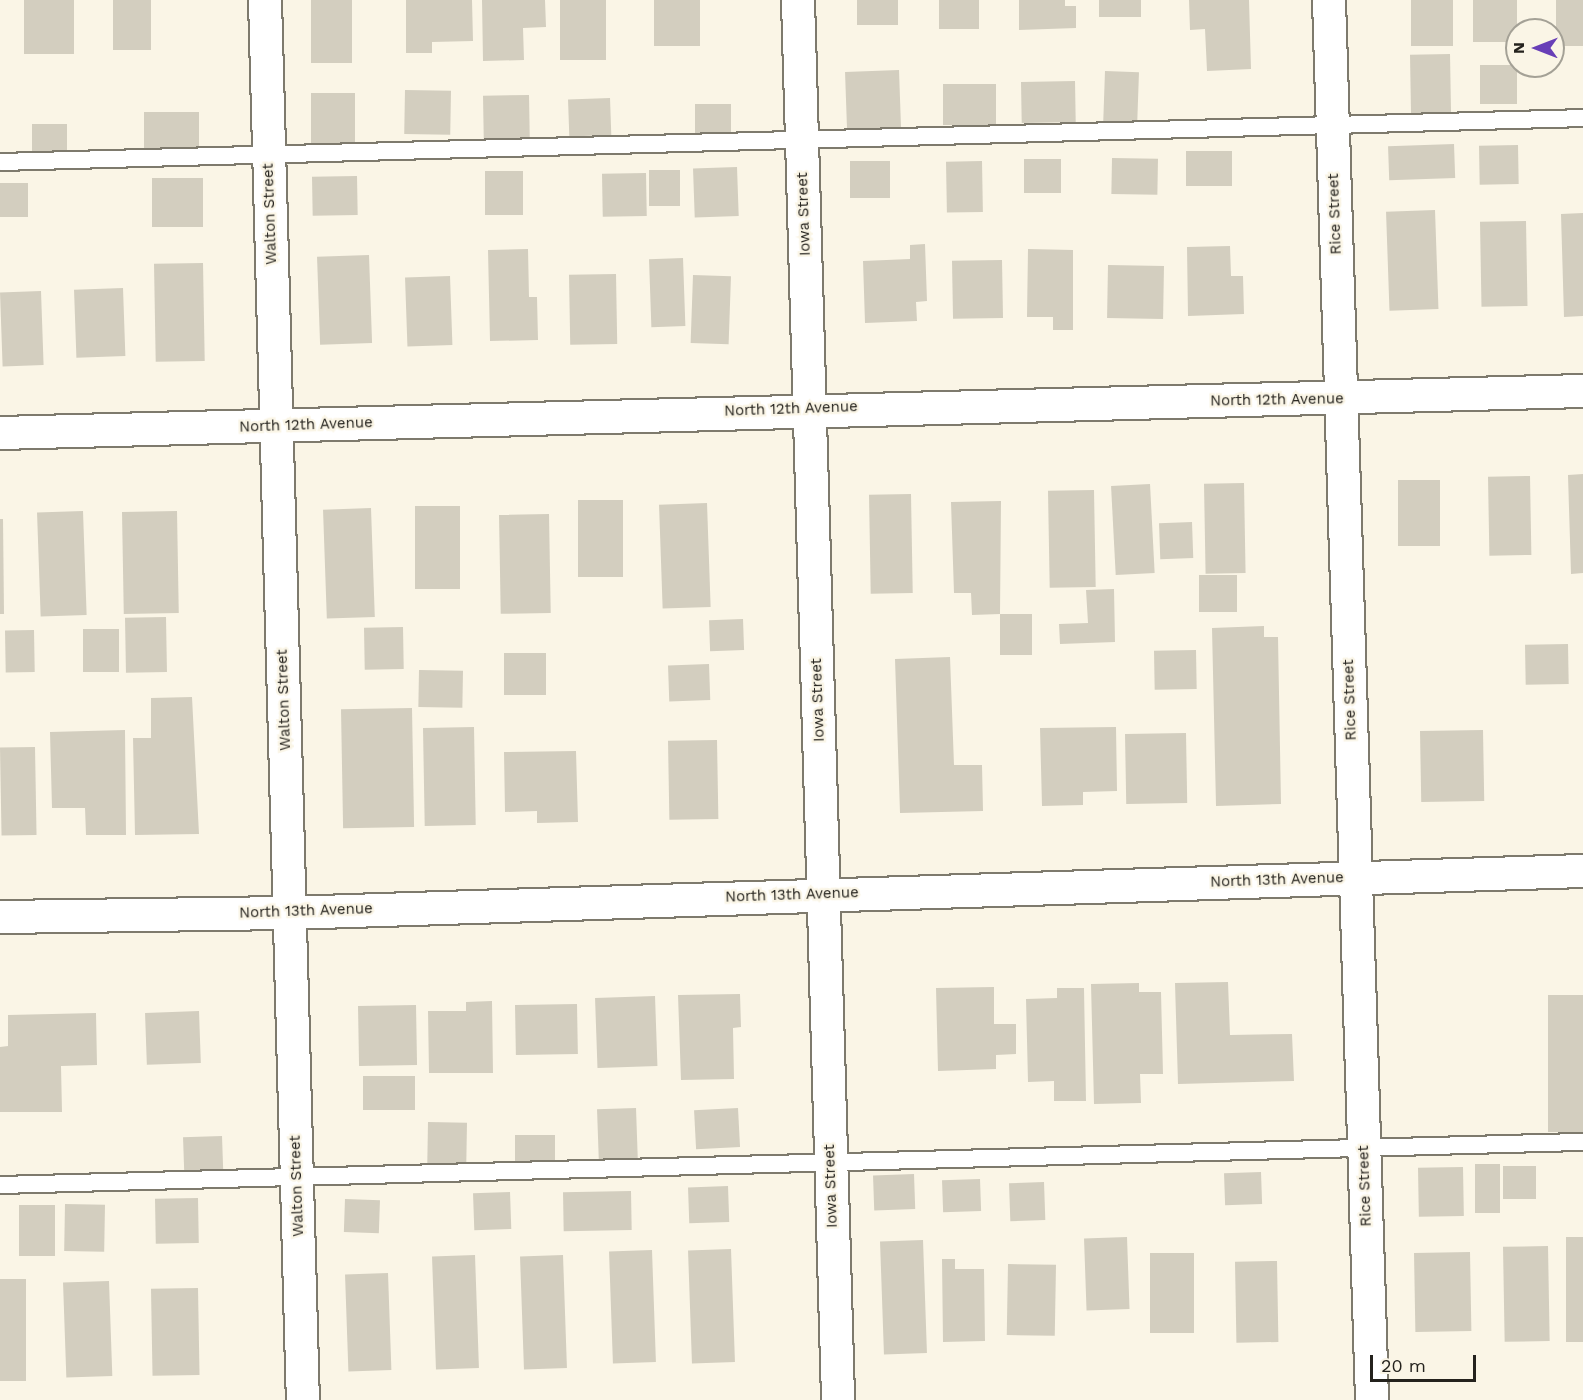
<!DOCTYPE html>
<html>
<head>
<meta charset="utf-8">
<style>
  body { margin:0 }
  #map { position:relative; width:1583px; height:1400px; overflow:hidden; background:#faf5e6; font-family:"Work Sans",sans-serif }
  div>[style] { position:absolute }
  .building>* { inset:0; background:#d3cebf; transform-origin:0 0 }
  .roads { filter:drop-shadow(2px 0 #7e7a6d) drop-shadow(-2px 0 #7e7a6d) drop-shadow(0 2px #7e7a6d) drop-shadow(0 -2px #7e7a6d) }
  .lane>* { height:16px; margin:-8px; padding:0 8px; transform-origin:8px; border-radius:8px; background:#fff }
  .street>* { height:32px; margin:-16px; padding:0 16px; transform-origin:16px; border-radius:16px; background:#fff }
  span { translate:-50% -50%; white-space:nowrap; text-align:center; line-height:1.15; -webkit-text-stroke:4.5px #faf5e6; paint-order:stroke }
  .street-label { font-size:15px; color:#24221d }
  .north { position:absolute; left:1505px; top:18px; width:60px; height:60px; box-sizing:border-box; background:#faf5e6; border:2px solid #a4a196; border-radius:50%; rotate:270deg; font-size:16px; font-weight:700; line-height:24px; text-align:center; color:#24221d }
  .north::after { content:''; display:block; margin:auto; width:21px; height:27px; background:#683fb7; clip-path:polygon(50% 0,100% 100%,50% 72%,0 100%) }
  .scale { position:absolute; left:1370px; top:1355px; width:106px; height:27px; box-sizing:border-box; border:3px solid #24221d; border-top:0; padding-left:8px; font-size:18px; line-height:21px; white-space:nowrap; color:#24221d; -webkit-text-stroke:4px #faf5e6; paint-order:stroke }
</style>
</head>
<body>
<div id="map">
  <div class="building">
    <div style="left:24px;top:0;width:50px;height:54px"></div>
    <div style="left:113px;top:0;width:38px;height:50px"></div>
    <div style="left:311px;top:0;width:41px;height:63px"></div>
    <div style="clip-path:polygon(406px 0,472px 0,473px 41px,432px 42px,432px 53px,406px 53px)"></div>
    <div style="clip-path:polygon(482px 0,545px 0,546px 27px,523px 28px,524px 60px,483px 61px)"></div>
    <div style="left:560px;top:0;width:46px;height:60px"></div>
    <div style="left:654px;top:0;width:46px;height:46px"></div>
    <div style="left:857px;top:0;width:41px;height:25px"></div>
    <div style="left:939px;top:0;width:40px;height:29px"></div>
    <div style="clip-path:polygon(1019px 0,1065px 0,1065px 6px,1076px 6px,1076px 28px,1019px 30px)"></div>
    <div style="left:1099px;top:0;width:42px;height:17px"></div>
    <div style="clip-path:polygon(1189px 0,1249px 0,1251px 69px,1207px 71px,1205px 29px,1190px 30px)"></div>
    <div style="left:1411px;top:0;width:42px;height:46px"></div>
    <div style="left:1473px;top:0;width:44px;height:42px"></div>
    <div style="left:1556px;top:0;width:27px;height:46px"></div>
    <div style="left:1450px;top:54px;width:62px;height:40px;rotate:89deg"></div>
    <div style="left:1517px;top:65px;width:39px;height:37px;rotate:90deg"></div>
    <div style="left:899px;top:70px;width:61px;height:54px;rotate:88deg"></div>
    <div style="left:1105px;top:71px;width:34px;height:51px;rotate:2deg"></div>
    <div style="left:1075px;top:81px;width:41px;height:54px;rotate:89deg"></div>
    <div style="left:943px;top:84px;width:53px;height:41px"></div>
    <div style="left:405px;top:90px;width:46px;height:44px;rotate:1deg"></div>
    <div style="left:311px;top:93px;width:44px;height:54px"></div>
    <div style="left:529px;top:95px;width:43px;height:46px;rotate:89deg"></div>
    <div style="left:610px;top:98px;width:37px;height:42px;rotate:88deg"></div>
    <div style="left:731px;top:104px;width:33px;height:36px;rotate:90deg"></div>
    <div style="left:199px;top:112px;width:39px;height:55px;rotate:90deg"></div>
    <div style="left:32px;top:124px;width:35px;height:31px"></div>
    <div style="left:1454px;top:144px;width:34px;height:66px;rotate:88deg"></div>
    <div style="left:1518px;top:145px;width:39px;height:39px;rotate:89deg"></div>
    <div style="left:1232px;top:151px;width:35px;height:46px;rotate:90deg"></div>
    <div style="left:1112px;top:158px;width:46px;height:36px;rotate:1deg"></div>
    <div style="left:1024px;top:159px;width:37px;height:34px"></div>
    <div style="left:890px;top:161px;width:37px;height:40px;rotate:90deg"></div>
    <div style="left:982px;top:161px;width:51px;height:36px;rotate:89deg"></div>
    <div style="left:737px;top:167px;width:49px;height:44px;rotate:88deg"></div>
    <div style="left:649px;top:170px;width:31px;height:36px"></div>
    <div style="left:485px;top:171px;width:38px;height:44px"></div>
    <div style="left:646px;top:173px;width:43px;height:44px;rotate:89deg"></div>
    <div style="left:357px;top:176px;width:39px;height:45px;rotate:89deg"></div>
    <div style="left:203px;top:178px;width:49px;height:51px;rotate:90deg"></div>
    <div style="left:0;top:183px;width:28px;height:34px"></div>
    <div style="left:1435px;top:210px;width:99px;height:49px;rotate:88deg"></div>
    <div style="clip-path:polygon(1583px 213px,1583px 316px,1564px 317px,1561px 214px)"></div>
    <div style="left:1526px;top:221px;width:85px;height:46px;rotate:89deg"></div>
    <div style="clip-path:polygon(925px 244px,927px 301px,916px 302px,917px 321px,865px 323px,863px 261px,910px 259px,910px 245px)"></div>
    <div style="clip-path:polygon(1230px 246px,1231px 276px,1243px 276px,1244px 314px,1188px 316px,1187px 247px)"></div>
    <div style="clip-path:polygon(528px 249px,529px 297px,537px 297px,538px 340px,490px 341px,488px 250px)"></div>
    <div style="clip-path:polygon(1028px 249px,1073px 250px,1073px 330px,1053px 330px,1053px 317px,1027px 317px)"></div>
    <div style="left:369px;top:255px;width:88px;height:52px;rotate:88deg"></div>
    <div style="left:683px;top:258px;width:68px;height:34px;rotate:88deg"></div>
    <div style="left:1002px;top:260px;width:58px;height:50px;rotate:89deg"></div>
    <div style="left:203px;top:263px;width:98px;height:49px;rotate:89deg"></div>
    <div style="left:1108px;top:265px;width:56px;height:53px;rotate:1deg"></div>
    <div style="left:616px;top:274px;width:70px;height:47px;rotate:89deg"></div>
    <div style="left:693px;top:275px;width:38px;height:68px;rotate:2deg"></div>
    <div style="left:450px;top:276px;width:69px;height:45px;rotate:88deg"></div>
    <div style="left:123px;top:288px;width:68px;height:49px;rotate:88deg"></div>
    <div style="left:41px;top:291px;width:74px;height:41px;rotate:88deg"></div>
    <div style="clip-path:polygon(1583px 474px,1583px 573px,1571px 574px,1568px 475px)"></div>
    <div style="left:1530px;top:476px;width:79px;height:42px;rotate:89deg"></div>
    <div style="left:1398px;top:480px;width:42px;height:66px"></div>
    <div style="left:1244px;top:483px;width:90px;height:40px;rotate:89deg"></div>
    <div style="left:1150px;top:484px;width:89px;height:39px;rotate:87deg"></div>
    <div style="left:1094px;top:490px;width:97px;height:46px;rotate:89deg"></div>
    <div style="left:911px;top:494px;width:99px;height:42px;rotate:89deg"></div>
    <div style="left:578px;top:500px;width:45px;height:77px"></div>
    <div style="clip-path:polygon(1001px 501px,1000px 614px,972px 615px,971px 593px,954px 593px,951px 502px)"></div>
    <div style="left:707px;top:503px;width:104px;height:48px;rotate:88deg"></div>
    <div style="left:460px;top:506px;width:83px;height:45px;rotate:90deg"></div>
    <div style="left:371px;top:508px;width:109px;height:48px;rotate:88deg"></div>
    <div style="left:83px;top:511px;width:104px;height:46px;rotate:88deg"></div>
    <div style="left:177px;top:511px;width:102px;height:55px;rotate:89deg"></div>
    <div style="left:549px;top:514px;width:99px;height:50px;rotate:89deg"></div>
    <div style="clip-path:polygon(0 519px,3px 519px,4px 614px,0 614px)"></div>
    <div style="left:1192px;top:522px;width:36px;height:33px;rotate:88deg"></div>
    <div style="left:1199px;top:575px;width:38px;height:37px"></div>
    <div style="clip-path:polygon(1114px 589px,1115px 642px,1060px 644px,1059px 624px,1088px 623px,1086px 590px)"></div>
    <div style="left:1032px;top:614px;width:41px;height:32px;rotate:90deg"></div>
    <div style="left:166px;top:617px;width:55px;height:41px;rotate:89deg"></div>
    <div style="left:743px;top:619px;width:31px;height:34px;rotate:88deg"></div>
    <div style="clip-path:polygon(1264px 626px,1264px 637px,1278px 637px,1281px 804px,1216px 806px,1212px 628px)"></div>
    <div style="left:403px;top:627px;width:42px;height:39px;rotate:89deg"></div>
    <div style="left:83px;top:629px;width:36px;height:43px"></div>
    <div style="left:34px;top:630px;width:42px;height:29px;rotate:89deg"></div>
    <div style="left:1568px;top:644px;width:40px;height:43px;rotate:89deg"></div>
    <div style="left:1196px;top:650px;width:39px;height:42px;rotate:89deg"></div>
    <div style="left:504px;top:653px;width:42px;height:42px"></div>
    <div style="clip-path:polygon(950px 657px,954px 765px,982px 765px,983px 811px,900px 813px,895px 659px)"></div>
    <div style="left:709px;top:664px;width:36px;height:41px;rotate:88deg"></div>
    <div style="left:419px;top:670px;width:44px;height:37px;rotate:1deg"></div>
    <div style="clip-path:polygon(192px 697px,199px 834px,135px 835px,133px 738px,151px 738px,151px 698px)"></div>
    <div style="left:412px;top:708px;width:119px;height:71px;rotate:89deg"></div>
    <div style="left:474px;top:727px;width:98px;height:51px;rotate:89deg"></div>
    <div style="clip-path:polygon(1116px 727px,1117px 791px,1083px 792px,1083px 805px,1042px 806px,1040px 728px)"></div>
    <div style="clip-path:polygon(125px 730px,126px 835px,86px 835px,85px 808px,52px 808px,50px 732px)"></div>
    <div style="left:1483px;top:730px;width:71px;height:63px;rotate:89deg"></div>
    <div style="left:1186px;top:733px;width:70px;height:61px;rotate:89deg"></div>
    <div style="left:717px;top:740px;width:79px;height:49px;rotate:89deg"></div>
    <div style="left:35px;top:747px;width:88px;height:35px;rotate:89deg"></div>
    <div style="clip-path:polygon(576px 751px,578px 822px,537px 823px,537px 811px,505px 812px,504px 752px)"></div>
    <div style="clip-path:polygon(1228px 982px,1230px 1035px,1292px 1034px,1294px 1081px,1178px 1084px,1175px 983px)"></div>
    <div style="clip-path:polygon(1139px 983px,1139px 992px,1161px 992px,1163px 1074px,1140px 1074px,1141px 1103px,1094px 1104px,1091px 984px)"></div>
    <div style="clip-path:polygon(994px 987px,994px 1024px,1016px 1024px,1016px 1054px,996px 1055px,996px 1069px,938px 1071px,936px 988px)"></div>
    <div style="clip-path:polygon(1057px 988px,1084px 988px,1086px 1101px,1054px 1101px,1054px 1081px,1028px 1082px,1026px 999px,1057px 998px)"></div>
    <div style="clip-path:polygon(740px 994px,741px 1027px,733px 1028px,734px 1079px,681px 1080px,678px 995px)"></div>
    <div style="left:1548px;top:995px;width:35px;height:137px"></div>
    <div style="left:655px;top:996px;width:70px;height:60px;rotate:88deg"></div>
    <div style="clip-path:polygon(492px 1001px,493px 1073px,429px 1073px,428px 1011px,466px 1011px,466px 1002px)"></div>
    <div style="left:577px;top:1004px;width:50px;height:62px;rotate:89deg"></div>
    <div style="left:416px;top:1005px;width:60px;height:58px;rotate:89deg"></div>
    <div style="left:199px;top:1011px;width:52px;height:54px;rotate:88deg"></div>
    <div style="clip-path:polygon(96px 1013px,97px 1065px,61px 1066px,62px 1112px,0 1112px,0 1047px,8px 1046px,8px 1015px)"></div>
    <div style="left:415px;top:1076px;width:34px;height:52px;rotate:90deg"></div>
    <div style="left:636px;top:1108px;width:52px;height:39px;rotate:88deg"></div>
    <div style="left:738px;top:1108px;width:39px;height:44px;rotate:87deg"></div>
    <div style="left:428px;top:1122px;width:39px;height:42px;rotate:1deg"></div>
    <div style="left:515px;top:1135px;width:40px;height:27px"></div>
    <div style="left:222px;top:1136px;width:34px;height:39px;rotate:88deg"></div>
    <div style="left:1475px;top:1164px;width:25px;height:49px"></div>
    <div style="left:1503px;top:1166px;width:33px;height:33px"></div>
    <div style="left:1463px;top:1167px;width:49px;height:45px;rotate:89deg"></div>
    <div style="left:1261px;top:1172px;width:32px;height:37px;rotate:88deg"></div>
    <div style="left:914px;top:1174px;width:35px;height:41px;rotate:88deg"></div>
    <div style="left:980px;top:1179px;width:32px;height:38px;rotate:88deg"></div>
    <div style="left:1044px;top:1182px;width:38px;height:35px;rotate:88deg"></div>
    <div style="left:728px;top:1186px;width:36px;height:40px;rotate:88deg"></div>
    <div style="left:631px;top:1191px;width:39px;height:68px;rotate:89deg"></div>
    <div style="left:510px;top:1192px;width:37px;height:37px;rotate:88deg"></div>
    <div style="left:198px;top:1198px;width:45px;height:43px;rotate:89deg"></div>
    <div style="left:345px;top:1199px;width:35px;height:33px;rotate:2deg"></div>
    <div style="left:65px;top:1204px;width:40px;height:47px;rotate:1deg"></div>
    <div style="left:19px;top:1205px;width:36px;height:51px"></div>
    <div style="left:1127px;top:1237px;width:72px;height:43px;rotate:88deg"></div>
    <div style="left:1566px;top:1237px;width:17px;height:105px"></div>
    <div style="left:923px;top:1240px;width:113px;height:43px;rotate:88deg"></div>
    <div style="left:1548px;top:1246px;width:95px;height:45px;rotate:89deg"></div>
    <div style="left:731px;top:1249px;width:113px;height:43px;rotate:88deg"></div>
    <div style="left:652px;top:1250px;width:112px;height:43px;rotate:88deg"></div>
    <div style="left:1470px;top:1252px;width:79px;height:56px;rotate:89deg"></div>
    <div style="left:1150px;top:1253px;width:44px;height:80px"></div>
    <div style="left:475px;top:1255px;width:113px;height:43px;rotate:88deg"></div>
    <div style="left:563px;top:1255px;width:113px;height:43px;rotate:88deg"></div>
    <div style="clip-path:polygon(942px 1259px,955px 1259px,955px 1269px,984px 1269px,985px 1341px,943px 1342px)"></div>
    <div style="left:1277px;top:1261px;width:81px;height:42px;rotate:89deg"></div>
    <div style="left:1008px;top:1264px;width:48px;height:71px;rotate:1deg"></div>
    <div style="left:388px;top:1273px;width:97px;height:43px;rotate:88deg"></div>
    <div style="left:0;top:1279px;width:26px;height:102px"></div>
    <div style="left:109px;top:1281px;width:95px;height:46px;rotate:88deg"></div>
    <div style="left:198px;top:1288px;width:87px;height:47px;rotate:89deg"></div>
  </div>
  <div class="roads">
    <div class="lane">
      <div style="left:0;top:162px;width:1584px;rotate:-1.59deg"></div>
      <div style="left:0;top:1185px;width:1584px;rotate:-1.56deg"></div>
    </div>
    <div class="street">
      <div style="left:265px;top:0;width:1401px;rotate:88.45deg"></div>
      <div style="left:798px;top:0;width:1401px;rotate:88.36deg"></div>
      <div style="left:1329px;top:0;width:1401px;rotate:88.24deg"></div>
      <div style="left:0;top:433px;width:1584px;rotate:-1.52deg"></div>
      <div style="left:0;top:917px;width:289px;rotate:-0.8deg"></div>
      <div style="left:289px;top:913px;width:1295px;rotate:-1.86deg"></div>
    </div>
  </div>
  <div class="street-label">
    <span style="left:270px;top:214px;rotate:-92deg">Walton Street</span>
    <span style="left:804px;top:214px;rotate:-92deg">Iowa Street</span>
    <span style="left:1335px;top:214px;rotate:-92deg">Rice Street</span>
    <span style="left:1277px;top:400px;rotate:-1deg">North 12th Avenue</span>
    <span style="left:791px;top:409px;rotate:-2deg">North 12th Avenue</span>
    <span style="left:306px;top:425px;rotate:-2deg">North 12th Avenue</span>
    <span style="left:284px;top:700px;rotate:-92deg">Walton Street</span>
    <span style="left:818px;top:700px;rotate:-92deg">Iowa Street</span>
    <span style="left:1350px;top:700px;rotate:-92deg">Rice Street</span>
    <span style="left:1277px;top:880px;rotate:-2deg">North 13th Avenue</span>
    <span style="left:792px;top:895px;rotate:-2deg">North 13th Avenue</span>
    <span style="left:306px;top:911px;rotate:-2deg">North 13th Avenue</span>
    <span style="left:297px;top:1186px;rotate:-92deg">Walton Street</span>
    <span style="left:831px;top:1186px;rotate:-92deg">Iowa Street</span>
    <span style="left:1365px;top:1186px;rotate:-92deg">Rice Street</span>
  </div>
  <div class="north">N</div>
  <div class="scale">20 m</div>
</div>
</body>
</html>
